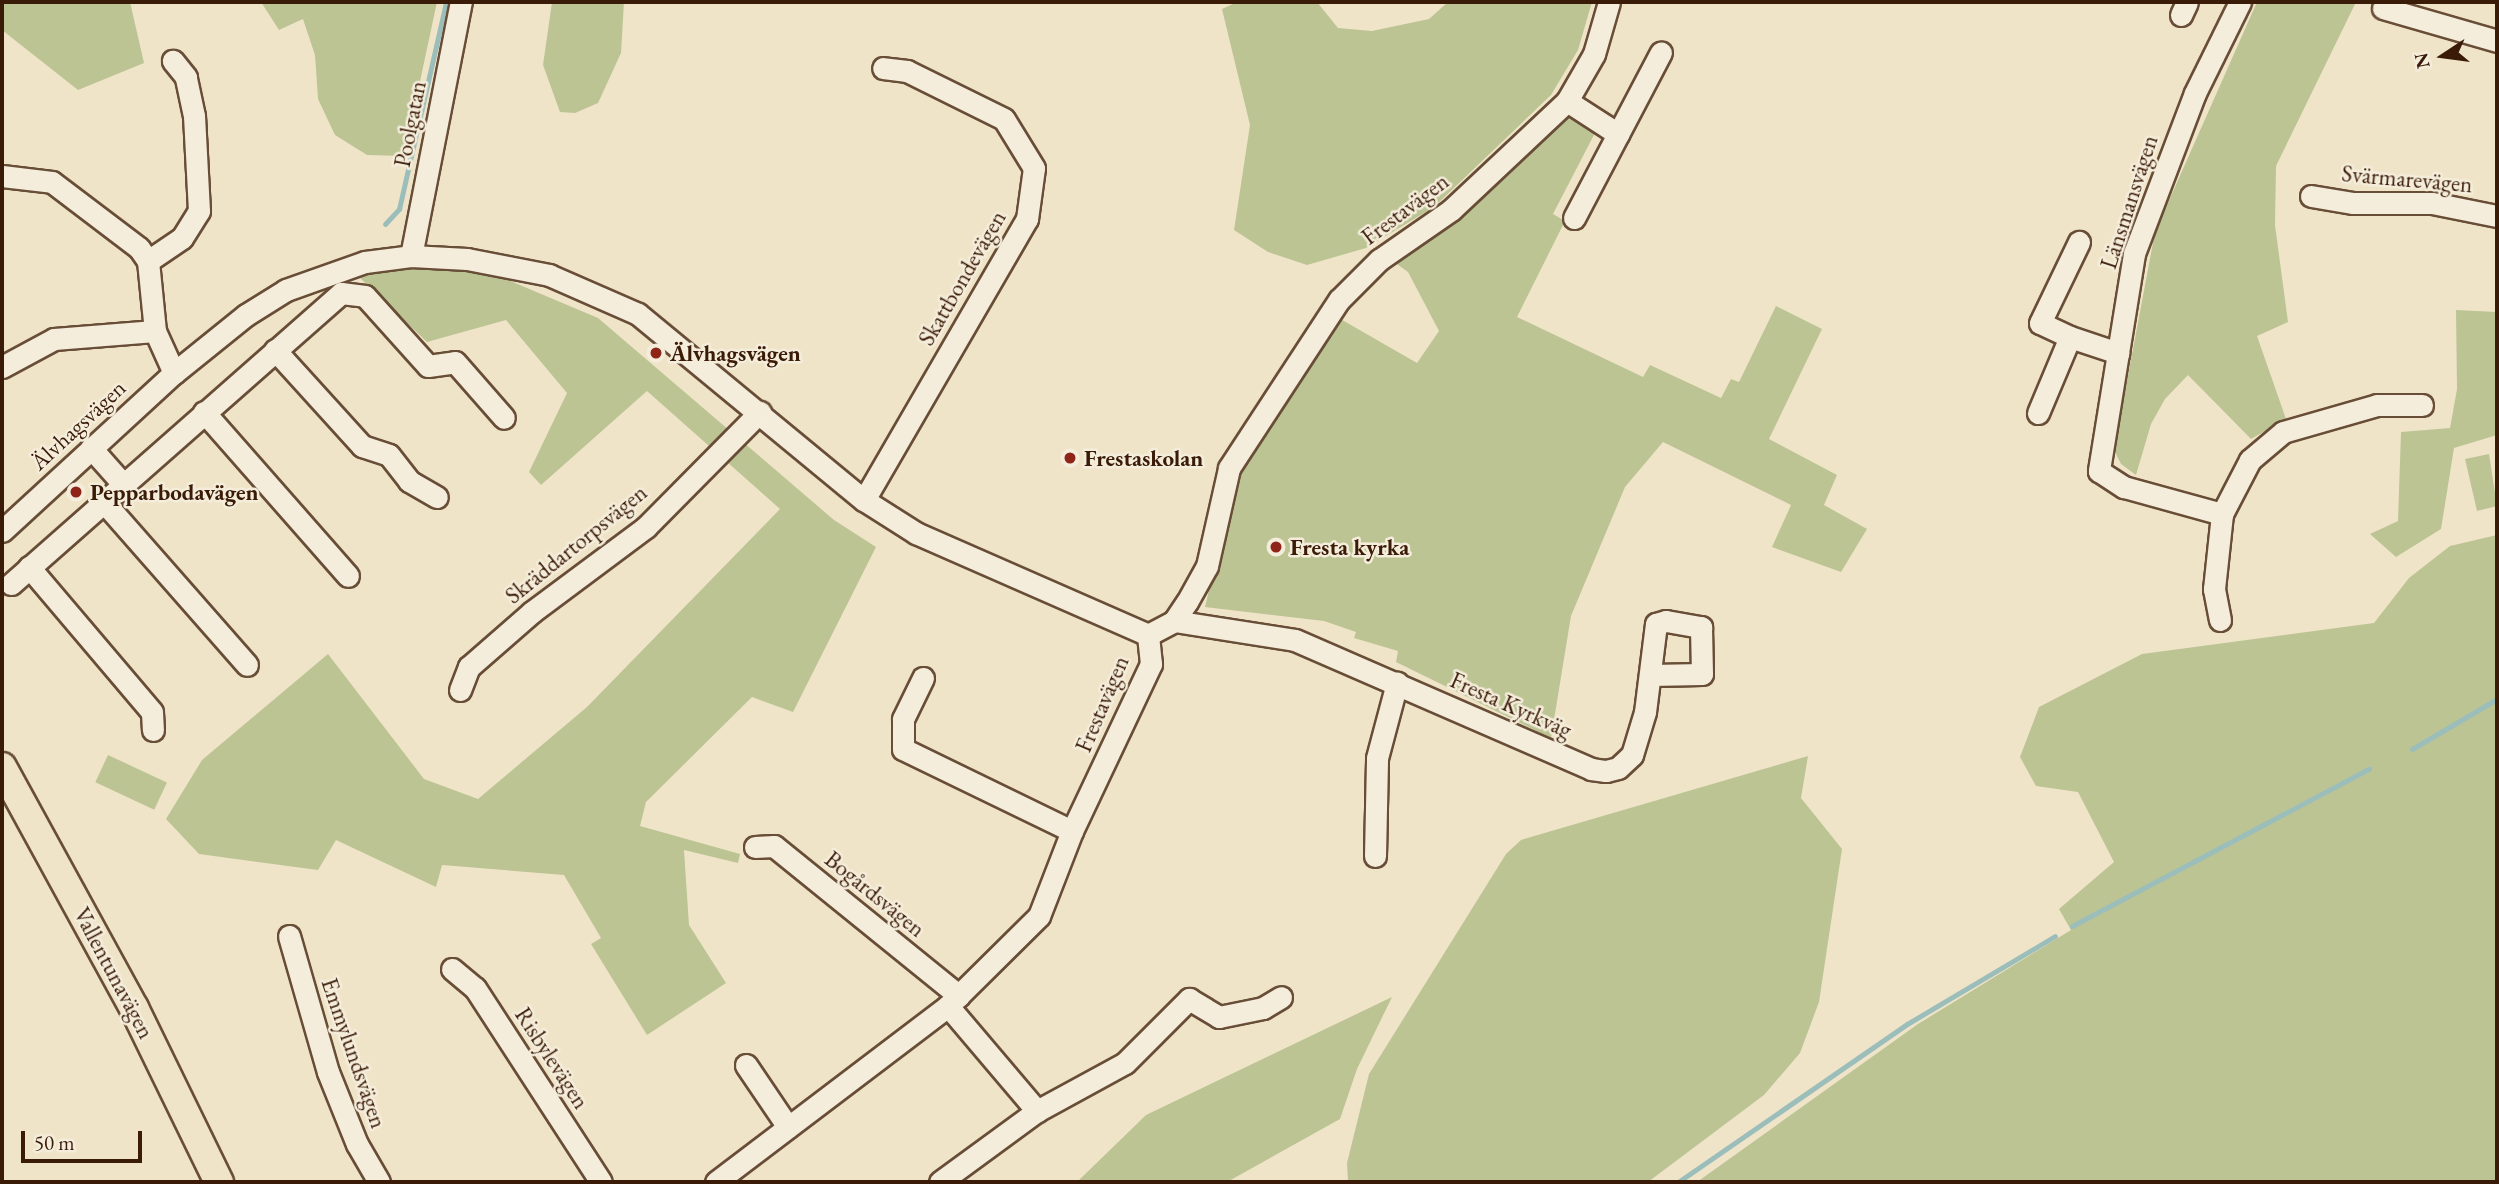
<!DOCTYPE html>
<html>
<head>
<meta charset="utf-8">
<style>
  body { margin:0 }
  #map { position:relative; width:2499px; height:1184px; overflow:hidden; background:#f0e4c8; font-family:"EB Garamond",serif }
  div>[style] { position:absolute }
  .green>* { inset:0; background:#bcc494; transform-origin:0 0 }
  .stream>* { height:5px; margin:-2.5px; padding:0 2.5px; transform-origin:2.5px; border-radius:2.5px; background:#9bbebb }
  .roads { filter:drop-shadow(2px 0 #684d37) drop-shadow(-2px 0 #684d37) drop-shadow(0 2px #684d37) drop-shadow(0 -2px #684d37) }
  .minor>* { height:21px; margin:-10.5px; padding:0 10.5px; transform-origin:10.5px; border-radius:10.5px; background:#f5eddb }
  .major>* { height:28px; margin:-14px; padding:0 14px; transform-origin:14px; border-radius:14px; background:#f0e4c8 }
  .dots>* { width:19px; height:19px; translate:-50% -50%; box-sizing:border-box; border:4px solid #f5eddb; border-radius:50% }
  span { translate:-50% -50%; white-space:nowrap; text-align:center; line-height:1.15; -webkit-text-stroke:5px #f5eddb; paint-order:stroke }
  .street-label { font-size:23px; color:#3a1b07 }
  .poi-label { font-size:23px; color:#3a1b07; font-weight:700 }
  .left { translate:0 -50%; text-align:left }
  .frame { position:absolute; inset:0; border:4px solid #3a1b07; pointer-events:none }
  .north { position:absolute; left:2408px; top:21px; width:70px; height:70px; -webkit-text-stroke:5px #f5eddb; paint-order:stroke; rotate:257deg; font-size:19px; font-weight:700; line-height:28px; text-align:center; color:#3a1b07 }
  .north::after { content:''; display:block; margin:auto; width:24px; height:32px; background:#3a1b07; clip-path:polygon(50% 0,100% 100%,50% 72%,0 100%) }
  .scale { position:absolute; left:21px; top:1131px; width:121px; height:32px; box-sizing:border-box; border:4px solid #3a1b07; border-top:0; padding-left:9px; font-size:21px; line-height:24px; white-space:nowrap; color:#3a1b07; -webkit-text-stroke:5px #f5eddb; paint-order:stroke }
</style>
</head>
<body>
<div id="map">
  <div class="green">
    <div style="clip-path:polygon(2px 2px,130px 2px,144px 63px,78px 90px,2px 30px)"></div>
    <div style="clip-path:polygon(261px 2px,437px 2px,404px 156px,367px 155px,335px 135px,318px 99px,315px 55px,303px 19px,279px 30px)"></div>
    <div style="clip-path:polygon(552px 2px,624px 2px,621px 53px,598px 103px,575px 113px,560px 112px,543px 65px)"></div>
    <div style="clip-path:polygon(1237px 2px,1317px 2px,1338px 28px,1372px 31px,1429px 19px,1448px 2px,1592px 2px,1578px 50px,1551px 95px,1434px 207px,1366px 248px,1307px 265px,1268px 252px,1234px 230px,1250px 125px,1222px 9px)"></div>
    <div style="clip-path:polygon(2257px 2px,2356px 2px,2276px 166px,2275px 225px,2288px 322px,2257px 336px,2286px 419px,2251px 439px,2188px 375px,2165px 399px,2151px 424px,2136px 475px,2121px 464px,2114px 450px,2155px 232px)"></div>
    <div style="clip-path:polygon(1563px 114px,1596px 131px,1553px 214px,1565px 221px,1517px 317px,1643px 377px,1650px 365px,1721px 398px,1731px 379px,1739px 382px,1776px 306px,1822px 329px,1769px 439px,1837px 475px,1824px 505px,1867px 529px,1841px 572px,1772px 547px,1791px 505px,1663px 442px,1625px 487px,1571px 616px,1551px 738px,1396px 662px,1398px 651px,1354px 638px,1356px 632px,1324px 621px,1205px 607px,1238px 469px,1337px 317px,1417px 363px,1439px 331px,1408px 272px,1390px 259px)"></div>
    <div style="clip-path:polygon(400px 267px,446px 268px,496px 275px,598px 318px,834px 520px,876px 547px,793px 712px,752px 697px,646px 802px,640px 826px,740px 854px,738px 863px,684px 850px,689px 925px,726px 983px,647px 1035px,591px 944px,601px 938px,564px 875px,442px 865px,436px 887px,336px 840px,318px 870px,199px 854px,166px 819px,202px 760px,328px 654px,424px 779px,478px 799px,587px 707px,780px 509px,647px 391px,541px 485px,529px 472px,567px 393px,506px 320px,427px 342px,357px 275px)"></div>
    <div style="clip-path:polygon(2456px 310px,2497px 312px,2497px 435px,2454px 448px,2441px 529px,2396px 557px,2370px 534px,2398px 521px,2401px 432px,2450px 428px,2457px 389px)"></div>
    <div style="clip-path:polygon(2489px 454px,2497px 506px,2477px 511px,2465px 459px)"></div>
    <div style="clip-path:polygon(2497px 535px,2497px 1182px,1697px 1182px,1918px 1024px,2071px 930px,2059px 909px,2114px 862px,2078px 792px,2036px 786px,2020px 757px,2039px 707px,2142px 654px,2374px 623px,2409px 578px,2450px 546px)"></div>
    <div style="left:108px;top:755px;width:65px;height:30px;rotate:25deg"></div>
    <div style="clip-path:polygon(1808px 756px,1801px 798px,1842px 849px,1819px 1002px,1800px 1053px,1764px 1095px,1648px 1182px,1348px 1182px,1347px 1163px,1369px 1074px,1506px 854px,1521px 840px)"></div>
    <div style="clip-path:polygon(1392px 997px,1357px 1069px,1340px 1119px,1227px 1182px,1077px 1182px,1146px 1115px)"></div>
  </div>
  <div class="stream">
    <div style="left:385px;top:224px;width:21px;rotate:-47deg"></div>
    <div style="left:399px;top:209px;width:212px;rotate:-77.2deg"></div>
    <div style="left:2412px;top:749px;width:99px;rotate:-30.5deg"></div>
    <div style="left:2072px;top:926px;width:336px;rotate:-27.9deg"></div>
    <div style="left:1678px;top:1182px;width:278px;rotate:-34.6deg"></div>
    <div style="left:1907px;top:1024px;width:172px;rotate:-30.7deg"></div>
  </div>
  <div class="roads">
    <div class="minor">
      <div style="left:2240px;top:2px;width:102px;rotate:116.3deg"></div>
      <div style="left:2195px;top:93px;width:172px;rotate:110.8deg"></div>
      <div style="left:2134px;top:254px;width:220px;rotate:99.2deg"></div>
      <div style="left:2099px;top:471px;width:30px;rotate:33deg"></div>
      <div style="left:2124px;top:487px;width:102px;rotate:15.4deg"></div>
      <div style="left:2222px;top:514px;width:61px;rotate:-62.6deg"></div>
      <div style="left:2250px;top:460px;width:43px;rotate:-40.3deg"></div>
      <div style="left:2283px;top:432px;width:98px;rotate:-16deg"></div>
      <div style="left:2377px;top:405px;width:45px"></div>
      <div style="left:2383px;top:8px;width:119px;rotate:16.1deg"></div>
      <div style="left:2181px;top:15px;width:14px;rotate:-65deg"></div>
      <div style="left:1567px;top:101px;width:61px;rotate:32.9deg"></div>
      <div style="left:2px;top:176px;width:50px;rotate:6.8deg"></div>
      <div style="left:52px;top:182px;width:109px;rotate:37.2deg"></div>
      <div style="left:139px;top:248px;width:16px;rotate:55deg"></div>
      <div style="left:148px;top:261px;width:70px;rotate:84.3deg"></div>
      <div style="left:2311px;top:196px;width:43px;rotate:9.5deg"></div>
      <div style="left:2353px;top:203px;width:79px"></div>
      <div style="left:2432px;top:203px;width:66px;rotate:11.3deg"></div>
      <div style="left:1574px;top:218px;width:187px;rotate:-62.3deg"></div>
      <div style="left:411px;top:256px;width:259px;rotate:-78.9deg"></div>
      <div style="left:148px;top:261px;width:41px;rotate:-34.1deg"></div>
      <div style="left:182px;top:238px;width:32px;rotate:-58deg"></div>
      <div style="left:199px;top:211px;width:95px;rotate:-93deg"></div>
      <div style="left:194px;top:116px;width:40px;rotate:-102deg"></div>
      <div style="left:186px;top:77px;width:21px;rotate:-129deg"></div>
      <div style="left:2070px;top:337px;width:51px;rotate:18.4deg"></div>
      <div style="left:275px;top:350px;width:130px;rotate:47.8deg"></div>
      <div style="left:362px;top:446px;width:28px;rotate:18deg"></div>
      <div style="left:389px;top:455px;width:33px;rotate:52deg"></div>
      <div style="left:409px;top:481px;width:32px;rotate:30deg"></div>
      <div style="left:2px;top:367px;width:59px;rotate:-28.3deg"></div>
      <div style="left:54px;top:339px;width:101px;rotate:-4.5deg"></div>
      <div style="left:155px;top:331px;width:46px;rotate:65.7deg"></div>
      <div style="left:204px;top:412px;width:218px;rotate:48.7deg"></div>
      <div style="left:2038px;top:413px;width:82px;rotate:-67.2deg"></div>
      <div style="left:2070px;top:337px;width:33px;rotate:-155deg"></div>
      <div style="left:2040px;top:323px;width:90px;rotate:-64.3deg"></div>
      <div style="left:91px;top:448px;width:48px;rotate:48.4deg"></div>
      <div style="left:864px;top:500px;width:325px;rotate:-59.9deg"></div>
      <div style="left:1027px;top:219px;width:51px;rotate:-82.2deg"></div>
      <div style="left:1034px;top:168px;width:57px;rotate:-121.5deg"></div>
      <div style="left:1004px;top:119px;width:108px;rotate:-153.7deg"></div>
      <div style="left:907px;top:71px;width:24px;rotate:-173deg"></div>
      <div style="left:103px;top:501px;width:218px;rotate:48.7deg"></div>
      <div style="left:2px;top:531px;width:234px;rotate:-42.6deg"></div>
      <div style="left:174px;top:373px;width:92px;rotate:-38.9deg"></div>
      <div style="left:246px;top:315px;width:47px;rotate:-32deg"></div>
      <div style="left:286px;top:290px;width:84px;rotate:-19.5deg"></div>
      <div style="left:365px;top:262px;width:46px;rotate:-7.4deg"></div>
      <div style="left:411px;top:256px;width:56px;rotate:3.1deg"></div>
      <div style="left:467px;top:259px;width:84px;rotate:11deg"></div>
      <div style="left:549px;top:275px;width:97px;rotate:23.7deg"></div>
      <div style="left:638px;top:314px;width:293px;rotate:39.5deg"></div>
      <div style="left:864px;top:500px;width:62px;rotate:32.4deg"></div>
      <div style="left:916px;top:533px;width:253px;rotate:23.7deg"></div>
      <div style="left:29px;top:567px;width:190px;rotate:49.7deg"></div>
      <div style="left:152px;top:712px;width:18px;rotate:87deg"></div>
      <div style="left:11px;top:584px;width:440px;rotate:-41.4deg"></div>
      <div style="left:341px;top:293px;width:24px;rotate:7deg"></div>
      <div style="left:365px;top:296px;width:94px;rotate:48deg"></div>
      <div style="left:428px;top:366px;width:27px;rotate:-8deg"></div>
      <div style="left:455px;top:362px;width:74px;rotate:48.8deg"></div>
      <div style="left:2220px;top:620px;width:32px;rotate:-101deg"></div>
      <div style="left:2214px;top:589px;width:75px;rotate:-83.9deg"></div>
      <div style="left:1174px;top:621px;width:122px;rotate:8.9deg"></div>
      <div style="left:1295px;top:640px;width:323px;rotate:23.5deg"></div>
      <div style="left:1591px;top:769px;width:15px;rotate:8deg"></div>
      <div style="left:1606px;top:771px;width:12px;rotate:-14deg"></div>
      <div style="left:1618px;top:768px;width:19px;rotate:-43deg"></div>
      <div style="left:1632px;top:755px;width:45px;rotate:-73.2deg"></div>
      <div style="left:1645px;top:712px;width:89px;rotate:-82.9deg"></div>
      <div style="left:1656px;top:624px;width:10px;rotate:-17deg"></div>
      <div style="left:1666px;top:621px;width:36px;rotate:10deg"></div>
      <div style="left:1701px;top:627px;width:47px;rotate:88.8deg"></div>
      <div style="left:1702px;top:674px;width:51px;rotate:178.9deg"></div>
      <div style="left:1148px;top:635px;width:30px;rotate:-28deg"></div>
      <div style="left:1174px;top:621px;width:23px;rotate:-56deg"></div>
      <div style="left:1187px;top:602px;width:41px;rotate:-60.9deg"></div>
      <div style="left:1207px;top:566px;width:100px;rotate:-77.3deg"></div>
      <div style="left:1229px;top:468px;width:201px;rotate:-56.8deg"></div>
      <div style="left:1339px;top:300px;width:57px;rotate:-45deg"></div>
      <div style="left:1379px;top:260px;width:88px;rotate:-34.8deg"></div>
      <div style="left:1451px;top:210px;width:159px;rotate:-43.2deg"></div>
      <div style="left:1567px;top:101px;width:54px;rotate:-60.1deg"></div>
      <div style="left:1594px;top:54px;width:54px;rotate:-73.9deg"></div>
      <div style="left:923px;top:678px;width:46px;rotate:116deg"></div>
      <div style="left:903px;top:719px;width:30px;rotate:90deg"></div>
      <div style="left:903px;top:749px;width:188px;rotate:25.9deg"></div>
      <div style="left:460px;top:690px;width:25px;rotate:-69deg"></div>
      <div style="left:469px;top:667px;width:84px;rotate:-41.1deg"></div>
      <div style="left:532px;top:612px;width:142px;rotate:-36.7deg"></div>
      <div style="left:646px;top:527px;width:162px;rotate:-45.3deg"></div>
      <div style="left:755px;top:847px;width:19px;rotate:-3deg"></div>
      <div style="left:774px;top:846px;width:238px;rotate:39deg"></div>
      <div style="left:1375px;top:856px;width:98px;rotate:-88.8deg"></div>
      <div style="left:1377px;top:758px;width:78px;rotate:-75.1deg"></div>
      <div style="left:289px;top:936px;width:141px;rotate:74deg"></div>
      <div style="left:328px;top:1072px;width:78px;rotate:68.1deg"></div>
      <div style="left:357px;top:1144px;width:44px;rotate:59.9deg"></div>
      <div style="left:452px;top:969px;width:30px;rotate:40deg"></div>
      <div style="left:475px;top:988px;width:231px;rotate:57deg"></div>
      <div style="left:948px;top:1006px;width:138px;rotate:49.7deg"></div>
      <div style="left:746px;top:1065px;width:75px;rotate:55.9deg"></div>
      <div style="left:716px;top:1182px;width:291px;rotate:-37.2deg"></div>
      <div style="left:948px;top:1006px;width:128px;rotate:-44.7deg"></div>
      <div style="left:1039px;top:916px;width:91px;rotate:-68.8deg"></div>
      <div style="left:1072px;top:831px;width:185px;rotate:-64.7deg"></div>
      <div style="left:1151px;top:664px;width:29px;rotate:-96deg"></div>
      <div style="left:940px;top:1182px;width:120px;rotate:-36.2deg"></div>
      <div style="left:1037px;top:1111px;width:100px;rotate:-28.6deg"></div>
      <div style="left:1125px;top:1063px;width:91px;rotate:-45deg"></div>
      <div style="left:1189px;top:999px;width:35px;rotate:31deg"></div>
      <div style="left:1219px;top:1017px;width:45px;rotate:-11.6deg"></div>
      <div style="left:1263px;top:1008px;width:21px;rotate:-31deg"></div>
    </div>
    <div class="major">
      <div style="left:2px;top:767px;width:275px;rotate:61.3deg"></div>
      <div style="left:134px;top:1008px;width:194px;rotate:64deg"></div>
    </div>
  </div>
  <div class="dots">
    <div style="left:656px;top:353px;background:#8f2418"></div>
    <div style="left:1070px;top:458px;background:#8f2418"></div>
    <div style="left:76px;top:492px;background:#8f2418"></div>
    <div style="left:1276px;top:547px;background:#8f2418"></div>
  </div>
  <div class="street-label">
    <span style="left:410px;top:124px;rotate:-79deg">Poolgatan</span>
    <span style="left:2407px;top:179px;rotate:5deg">Svärmarevägen</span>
    <span style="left:2129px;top:202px;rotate:-72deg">Länsmansvägen</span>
    <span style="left:1405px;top:209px;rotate:-37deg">Frestavägen</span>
    <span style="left:962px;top:278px;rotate:-60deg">Skattbondevägen</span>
    <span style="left:78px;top:425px;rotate:-43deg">Älvhagsvägen</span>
    <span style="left:576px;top:544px;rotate:-39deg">Skräddartorpsvägen</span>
    <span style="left:1102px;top:704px;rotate:-67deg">Frestavägen</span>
    <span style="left:1511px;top:705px;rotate:24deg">Fresta Kyrkväg</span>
    <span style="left:875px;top:894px;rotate:39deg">Bogårdsvägen</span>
    <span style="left:114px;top:973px;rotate:62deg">Vallentunavägen</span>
    <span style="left:354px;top:1053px;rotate:71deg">Emmylundsvägen</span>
    <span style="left:552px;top:1058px;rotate:57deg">Risbylevägen</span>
  </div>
  <div class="poi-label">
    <span class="left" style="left:670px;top:353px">Älvhagsvägen</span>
    <span class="left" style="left:1084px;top:458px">Frestaskolan</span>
    <span class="left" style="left:90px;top:492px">Pepparbodavägen</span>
    <span class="left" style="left:1290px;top:547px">Fresta kyrka</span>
  </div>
  <div class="frame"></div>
  <div class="north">N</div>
  <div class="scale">50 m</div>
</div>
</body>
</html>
